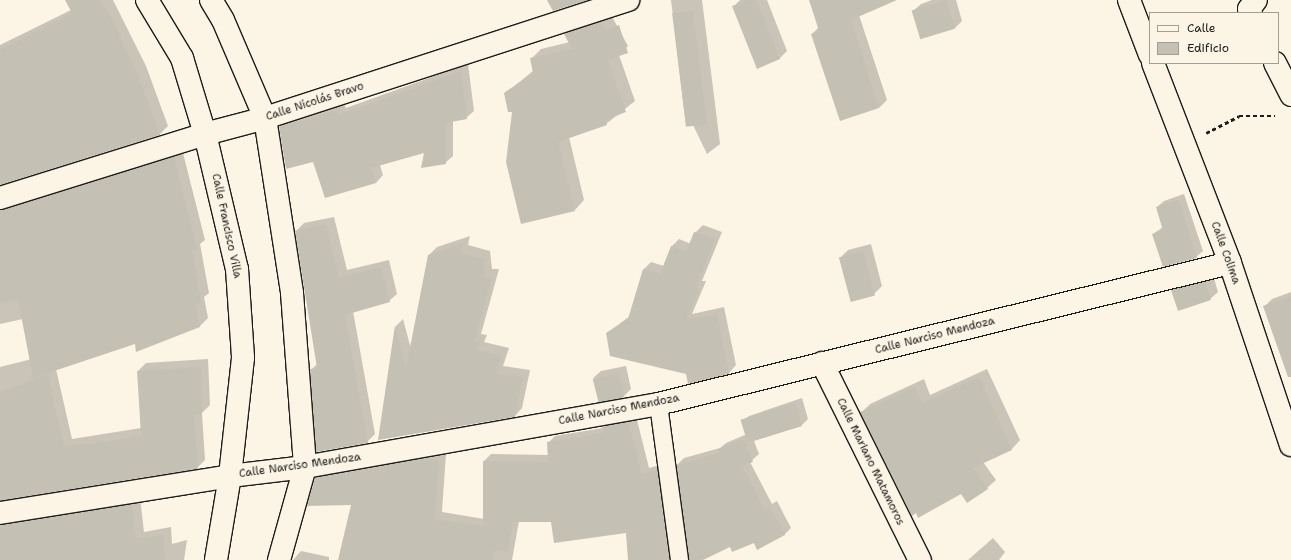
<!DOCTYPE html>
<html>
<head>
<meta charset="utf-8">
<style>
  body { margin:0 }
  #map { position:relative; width:1291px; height:560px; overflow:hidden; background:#fcf5e5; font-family:"Shantell Sans",sans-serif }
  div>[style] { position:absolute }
  .shadow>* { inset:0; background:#0003 }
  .building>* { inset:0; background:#c4c0b3; transform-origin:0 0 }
  .path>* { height:2.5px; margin-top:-1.25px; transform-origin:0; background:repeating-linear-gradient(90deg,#1c1c1c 0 4px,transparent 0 7px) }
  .roads { filter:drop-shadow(1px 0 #1c1c1c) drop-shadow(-1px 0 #1c1c1c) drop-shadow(0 1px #1c1c1c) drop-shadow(0 -1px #1c1c1c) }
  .lane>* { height:17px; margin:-8.5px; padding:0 8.5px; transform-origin:8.5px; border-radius:8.5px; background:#fcf5e5 }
  .street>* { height:22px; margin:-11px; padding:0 11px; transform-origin:11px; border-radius:11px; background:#fcf5e5 }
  span { translate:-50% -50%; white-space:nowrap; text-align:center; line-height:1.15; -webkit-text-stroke:3px #fcf5e5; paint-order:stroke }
  .street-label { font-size:11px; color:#1c1c1c }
  .legend { position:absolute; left:1149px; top:12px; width:130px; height:52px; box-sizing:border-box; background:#fcf5e5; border:1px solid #a29e95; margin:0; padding:5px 7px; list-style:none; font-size:12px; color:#1c1c1c }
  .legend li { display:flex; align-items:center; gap:8px; height:20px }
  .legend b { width:20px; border:1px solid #a29e95 }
</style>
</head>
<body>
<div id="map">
  <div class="shadow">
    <div style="clip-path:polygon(66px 0,113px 0,146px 66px,168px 126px,160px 134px,0 184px,0 45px,71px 10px)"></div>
    <div style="clip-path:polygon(671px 0,702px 0,720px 144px,707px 154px,693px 125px,686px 126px)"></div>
    <div style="clip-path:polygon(740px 0,767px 0,787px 51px,779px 59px,733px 7px)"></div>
    <div style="clip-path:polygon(810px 0,893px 0,859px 15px,887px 100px,879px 108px,812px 34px,819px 27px)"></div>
    <div style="clip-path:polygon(932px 0,956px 0,962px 21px,954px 29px,913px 11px,921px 4px)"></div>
    <div style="clip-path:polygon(610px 13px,628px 46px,619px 55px,635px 101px,606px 124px,569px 137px,584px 200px,575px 210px,505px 94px,534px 70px,531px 59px,541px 49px,570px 42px,566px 34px,575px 24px)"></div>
    <div style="clip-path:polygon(468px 64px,474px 111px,466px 118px,453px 121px,453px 156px,445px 163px,425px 152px,380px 165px,383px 175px,376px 183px,314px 161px,280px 127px,287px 120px,344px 104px,346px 108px)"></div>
    <div style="clip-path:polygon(182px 149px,205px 240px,200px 244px,209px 293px,204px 297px,208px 318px,200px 326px,136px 342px,56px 369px,72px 439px,141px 428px,138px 371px,146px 363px,208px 359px,210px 405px,202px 413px,205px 460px,197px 468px,0 501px,0 367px,32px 359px,23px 319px,0 324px,0 200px)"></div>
    <div style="clip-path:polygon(1184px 194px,1203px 251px,1196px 257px,1153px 234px,1163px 227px,1157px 207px,1164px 201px)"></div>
    <div style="clip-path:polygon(334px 217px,347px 270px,389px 260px,397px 294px,389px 301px,353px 311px,375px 434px,367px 442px,311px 370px,318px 363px,296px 231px,304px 223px)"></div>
    <div style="clip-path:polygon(703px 225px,722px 232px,702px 281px,706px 281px,692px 314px,724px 307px,736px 365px,729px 373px,689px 383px,687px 374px,607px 333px,630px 316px,644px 269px,651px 262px,664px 266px,672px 246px,679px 239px,691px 244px,695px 233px)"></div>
    <div style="clip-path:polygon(470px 236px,468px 245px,490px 251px,492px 269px,499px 269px,481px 334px,487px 335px,484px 342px,509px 348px,503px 366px,530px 370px,522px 408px,515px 416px,379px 439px,396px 326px,403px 319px,411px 349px,429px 255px,437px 247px)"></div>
    <div style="clip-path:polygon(871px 244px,882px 286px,874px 294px,840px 258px,848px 250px)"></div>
    <div style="clip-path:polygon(1213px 275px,1218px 292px,1210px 299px,1172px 291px,1180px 283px)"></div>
    <div style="clip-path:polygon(1291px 292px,1291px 335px,1264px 307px,1272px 299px)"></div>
    <div style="clip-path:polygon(626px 366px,631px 389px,623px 397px,593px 378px,601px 371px)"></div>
    <div style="clip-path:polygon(987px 369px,1020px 440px,1012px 449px,983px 462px,996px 480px,987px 488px,962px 493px,862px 412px,870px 404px,924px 379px,930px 395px)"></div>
    <div style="clip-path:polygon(802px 398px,808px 419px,801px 426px,754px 441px,759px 454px,750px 462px,772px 504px,777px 501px,791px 528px,784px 535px,731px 546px,701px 560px,690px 560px,677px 465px,684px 458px,720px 448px,726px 443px,747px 434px,742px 422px,749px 416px)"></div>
    <div style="clip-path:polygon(636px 416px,649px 468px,664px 464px,680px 560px,629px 560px,626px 532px,599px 481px,519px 521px,512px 560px,384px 560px,353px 504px,316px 478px,323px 471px,426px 453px,446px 453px,442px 512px,484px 519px,484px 461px,491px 454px,549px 455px,548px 443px,555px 436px,603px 428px,610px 420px)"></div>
    <div style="clip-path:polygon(140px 497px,144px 532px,171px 527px,172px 544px,187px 540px,184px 560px,0 560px,0 514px)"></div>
    <div style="clip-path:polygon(993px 538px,1005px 552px,999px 560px,968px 560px)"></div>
    <div style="clip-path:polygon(301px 551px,329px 557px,329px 560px,293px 560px)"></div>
  </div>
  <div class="building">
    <div style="clip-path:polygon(65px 0,100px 0,113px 21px,138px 75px,160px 135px,0 185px,0 50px,72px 13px)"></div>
    <div style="clip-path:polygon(547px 0,588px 0,553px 11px)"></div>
    <div style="clip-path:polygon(748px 0,756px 0,780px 59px,757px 69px,732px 6px)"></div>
    <div style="clip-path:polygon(809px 0,897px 0,851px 20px,879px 108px,840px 121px,811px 34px,819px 31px)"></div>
    <div style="left:946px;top:0;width:30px;height:36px;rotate:73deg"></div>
    <div style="left:693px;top:11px;width:114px;height:21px;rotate:83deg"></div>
    <div style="clip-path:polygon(600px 22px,605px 30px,619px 25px,628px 53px,608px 60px,626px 112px,605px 120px,607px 125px,558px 142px,575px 211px,521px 224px,506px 162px,512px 112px,508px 112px,504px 93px,533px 73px,530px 58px,572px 49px,564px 34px)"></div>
    <div style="clip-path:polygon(461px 71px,467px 119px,446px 123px,446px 164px,421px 168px,424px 153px,371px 168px,376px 183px,325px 198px,313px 162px,286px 169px,279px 127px,336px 111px,338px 115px)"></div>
    <div style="clip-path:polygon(174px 157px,197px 249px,192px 250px,201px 302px,196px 303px,200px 327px,136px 352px,135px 344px,33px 378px,18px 299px,0 303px,0 210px)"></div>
    <div style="clip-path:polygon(1178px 200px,1197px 258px,1163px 267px,1152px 234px,1163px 231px,1156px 207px)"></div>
    <div style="clip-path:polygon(326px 224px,339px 278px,381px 267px,390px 302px,345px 315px,368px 443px,316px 452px,310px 369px,317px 368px,295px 231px)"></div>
    <div style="clip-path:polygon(694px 232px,715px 239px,696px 288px,700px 288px,686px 320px,717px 314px,729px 374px,688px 384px,686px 374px,610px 356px,606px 333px,628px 319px,643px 269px,660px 274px,671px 246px,686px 252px)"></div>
    <div style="clip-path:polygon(463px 243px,461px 253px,483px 259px,485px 277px,492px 277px,474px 342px,480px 343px,477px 350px,502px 356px,496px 374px,523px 377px,515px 417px,378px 440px,395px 325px,406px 368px,428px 255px)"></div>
    <div style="left:863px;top:251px;width:46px;height:25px;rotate:75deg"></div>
    <div style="clip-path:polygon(1205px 282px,1211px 300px,1178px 311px,1171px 290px)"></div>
    <div style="clip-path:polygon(1291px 296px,1291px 377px,1288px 377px,1263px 306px)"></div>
    <div style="clip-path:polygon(201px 367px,202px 414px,194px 415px,198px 469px,0 500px,0 392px,48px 374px,64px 446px,106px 442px,141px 435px,137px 371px)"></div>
    <div style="left:618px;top:373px;width:25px;height:26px;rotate:76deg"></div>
    <div style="clip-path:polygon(979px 377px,1012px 450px,973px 468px,988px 489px,967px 503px,961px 494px,918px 518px,916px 513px,912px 516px,860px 412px,915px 387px,922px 403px)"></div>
    <div style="left:795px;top:403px;width:24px;height:57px;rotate:73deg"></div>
    <div style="clip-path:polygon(629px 422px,642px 475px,657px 470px,669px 560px,628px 560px,626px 533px,554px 543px,551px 522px,513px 522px,508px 552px,494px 550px,493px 560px,338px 560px,351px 505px,307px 506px,315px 478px,372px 468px,373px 471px,373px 468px,419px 459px,439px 460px,435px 519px,483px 526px,483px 461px,548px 462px,547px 442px,604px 433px,602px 427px)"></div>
    <div style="clip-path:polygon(744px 439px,753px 462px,742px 466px,765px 510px,770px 507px,785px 535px,757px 550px,754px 543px,732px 552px,730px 547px,703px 560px,689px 560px,676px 465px,719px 453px,718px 449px)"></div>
    <div style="clip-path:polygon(132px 504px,136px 539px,163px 535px,165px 560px,0 560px,0 525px)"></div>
  </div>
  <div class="path">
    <div style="left:1206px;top:133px;width:37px;rotate:-27deg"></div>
    <div style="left:1239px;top:116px;width:36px"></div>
  </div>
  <div class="roads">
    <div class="lane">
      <div style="left:658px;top:404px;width:157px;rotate:82.3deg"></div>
    </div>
    <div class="street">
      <div style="left:147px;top:0;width:68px;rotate:58.9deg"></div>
      <div style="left:182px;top:58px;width:79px;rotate:73.2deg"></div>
      <div style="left:205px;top:134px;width:139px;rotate:76.7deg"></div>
      <div style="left:237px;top:269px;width:89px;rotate:86.1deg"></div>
      <div style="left:243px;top:358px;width:119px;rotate:96.3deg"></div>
      <div style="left:230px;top:476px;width:85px;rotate:99.5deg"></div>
      <div style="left:211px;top:0;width:23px;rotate:59deg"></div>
      <div style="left:223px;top:20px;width:107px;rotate:66.8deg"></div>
      <div style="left:265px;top:118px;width:177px;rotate:81.2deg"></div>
      <div style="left:292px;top:293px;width:174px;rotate:85.7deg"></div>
      <div style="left:305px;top:467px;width:97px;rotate:105.6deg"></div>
      <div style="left:1129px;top:0;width:59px;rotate:69.1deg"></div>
      <div style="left:1251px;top:13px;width:4px;rotate:-117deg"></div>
      <div style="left:1249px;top:9px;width:11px;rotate:-52deg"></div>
      <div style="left:1153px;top:63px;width:214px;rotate:68.9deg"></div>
      <div style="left:1230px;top:263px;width:192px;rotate:71.5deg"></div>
      <div style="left:1275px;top:63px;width:36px;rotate:63deg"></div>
      <div style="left:0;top:198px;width:215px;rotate:-17.3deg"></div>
      <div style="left:205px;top:134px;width:62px;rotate:-14.9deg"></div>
      <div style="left:265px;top:118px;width:382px;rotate:-18deg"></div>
      <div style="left:822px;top:363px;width:220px;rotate:63.6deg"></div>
      <div style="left:0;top:513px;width:233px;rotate:-9.1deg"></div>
      <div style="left:230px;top:476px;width:76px;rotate:-6.8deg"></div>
      <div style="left:305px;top:467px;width:359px;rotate:-10.1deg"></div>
      <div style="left:658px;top:404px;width:589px;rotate:-13.85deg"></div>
    </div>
  </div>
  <div class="street-label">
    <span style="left:315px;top:102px;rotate:-18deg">Calle Nicolás Bravo</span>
    <span style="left:226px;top:226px;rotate:78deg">Calle Francisco Villa</span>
    <span style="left:1225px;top:253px;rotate:70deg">Calle Colima</span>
    <span style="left:935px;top:336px;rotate:-14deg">Calle Narciso Mendoza</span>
    <span style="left:619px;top:410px;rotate:-11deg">Calle Narciso Mendoza</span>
    <span style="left:870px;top:462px;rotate:64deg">Calle Mariano Matamoros</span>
    <span style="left:300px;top:466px;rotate:-8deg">Calle Narciso Mendoza</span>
  </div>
  <ul class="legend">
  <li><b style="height:5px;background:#fcf5e5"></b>Calle</li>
  <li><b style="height:11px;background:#c4c0b3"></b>Edificio</li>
  </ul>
</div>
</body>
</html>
